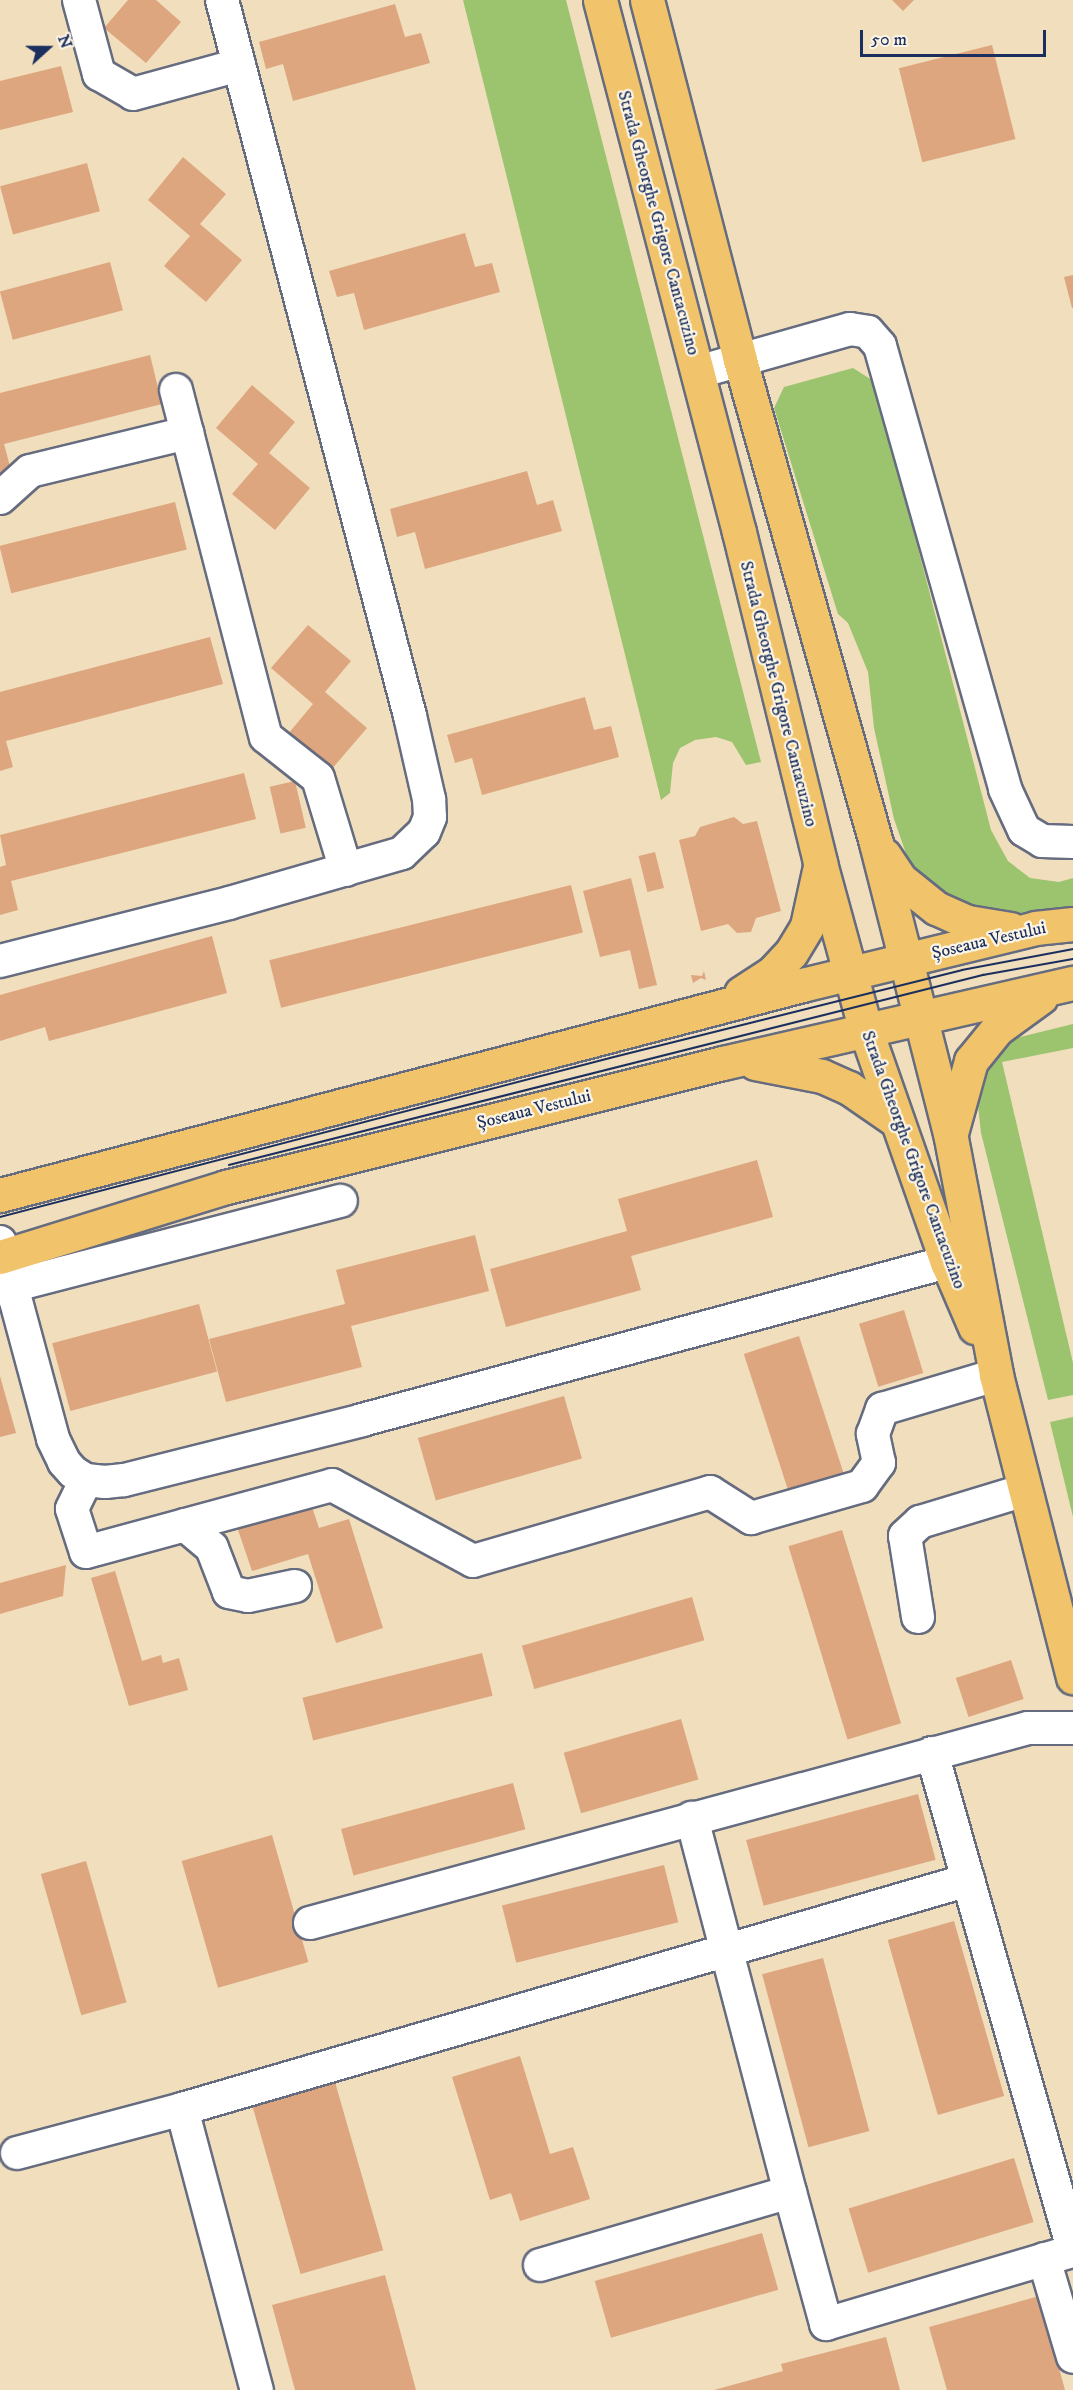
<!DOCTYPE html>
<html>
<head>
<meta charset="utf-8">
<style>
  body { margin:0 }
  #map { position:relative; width:1073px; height:2390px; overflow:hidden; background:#f0debd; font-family:"IM FELL DW Pica",serif }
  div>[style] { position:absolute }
  .green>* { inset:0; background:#9cc46f }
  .building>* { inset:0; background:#dda67e; transform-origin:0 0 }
  .roads { filter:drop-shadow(2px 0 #666c7f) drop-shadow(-2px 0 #666c7f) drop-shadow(0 2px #666c7f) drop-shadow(0 -2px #666c7f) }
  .minor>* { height:32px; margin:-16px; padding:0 16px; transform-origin:16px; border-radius:16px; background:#fff }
  .major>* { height:33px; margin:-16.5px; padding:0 16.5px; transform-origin:16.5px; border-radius:16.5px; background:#f1c36a }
  .tram>* { height:1.5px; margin:-0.75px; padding:0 0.75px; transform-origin:0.75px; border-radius:0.75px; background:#1b2f5e }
  span { translate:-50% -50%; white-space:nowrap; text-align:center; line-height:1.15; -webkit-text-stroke:4.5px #fcf5e5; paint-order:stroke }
  .street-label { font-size:18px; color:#1b2f5e }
  .north { position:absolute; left:18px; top:18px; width:60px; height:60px; -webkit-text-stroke:4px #fcf5e5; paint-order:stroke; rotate:69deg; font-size:16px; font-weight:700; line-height:24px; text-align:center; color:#1b2f5e }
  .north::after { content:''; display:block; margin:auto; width:21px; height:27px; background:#1b2f5e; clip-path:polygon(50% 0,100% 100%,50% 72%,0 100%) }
  .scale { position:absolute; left:860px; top:30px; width:186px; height:27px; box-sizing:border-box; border:3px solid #1b2f5e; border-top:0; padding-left:8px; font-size:18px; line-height:21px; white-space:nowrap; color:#1b2f5e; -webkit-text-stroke:4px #fcf5e5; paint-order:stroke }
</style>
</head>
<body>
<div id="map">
  <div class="green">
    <div style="clip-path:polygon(463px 0,566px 0,761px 762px,746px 765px,732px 742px,716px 737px,695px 740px,680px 748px,673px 763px,670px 793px,661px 800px)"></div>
    <div style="clip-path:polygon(853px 368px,875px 382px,991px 830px,1008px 861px,1030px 878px,1059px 882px,1073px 878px,1073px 910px,1004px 914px,963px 909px,911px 868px,894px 819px,874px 728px,868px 672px,848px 623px,838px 614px,774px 408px,784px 387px)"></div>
    <div style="clip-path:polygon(1073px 1024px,1073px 1048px,1002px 1062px,1073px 1363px,1073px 1395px,1048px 1400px,981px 1133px,977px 1097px,991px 1058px,1016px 1038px)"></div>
    <div style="clip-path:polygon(1073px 1417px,1073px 1517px,1050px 1422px)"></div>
  </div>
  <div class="building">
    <div style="clip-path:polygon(128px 0,156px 0,181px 22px,146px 63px,104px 28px)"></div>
    <div style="clip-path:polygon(892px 0,914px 0,903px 11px)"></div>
    <div style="clip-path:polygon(395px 4px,405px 37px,421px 33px,430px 63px,293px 101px,283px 64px,266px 69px,259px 42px)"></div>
    <div style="left:992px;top:45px;width:97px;height:96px;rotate:76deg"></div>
    <div style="clip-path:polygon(61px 66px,73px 112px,0 130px,0 81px)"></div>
    <div style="clip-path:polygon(183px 157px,226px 194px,200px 224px,242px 260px,206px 302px,164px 266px,190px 236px,148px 200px)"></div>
    <div style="left:87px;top:163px;width:50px;height:90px;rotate:75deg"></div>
    <div style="clip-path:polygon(465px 233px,475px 267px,492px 263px,500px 292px,364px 330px,354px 293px,337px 297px,329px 271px)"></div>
    <div style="left:110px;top:262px;width:50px;height:114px;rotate:75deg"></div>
    <div style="clip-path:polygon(1073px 275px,1073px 308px,1072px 308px,1064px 277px)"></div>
    <div style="clip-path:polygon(150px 355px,162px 404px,4px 444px,11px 470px,0 473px,0 393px)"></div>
    <div style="clip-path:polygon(252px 385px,295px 422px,269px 453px,310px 488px,275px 530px,232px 494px,258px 464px,216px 428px)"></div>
    <div style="clip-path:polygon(527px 471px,537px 505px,553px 500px,562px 531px,425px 569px,415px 532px,397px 537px,390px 509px)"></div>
    <div style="left:175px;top:502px;width:49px;height:181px;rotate:76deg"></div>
    <div style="clip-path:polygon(308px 625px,351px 661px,325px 692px,367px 728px,331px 770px,288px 734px,313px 704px,271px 668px)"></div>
    <div style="clip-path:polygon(210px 637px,223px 684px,6px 741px,13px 767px,0 771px,0 692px)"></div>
    <div style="clip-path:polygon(585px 697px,594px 730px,611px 726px,619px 757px,482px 795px,472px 758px,455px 763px,447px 735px)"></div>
    <div style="clip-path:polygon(244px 773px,256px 819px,11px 881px,18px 910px,0 915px,0 867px,6px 865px,0 835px)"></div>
    <div style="left:295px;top:781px;width:48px;height:26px;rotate:77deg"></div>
    <div style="clip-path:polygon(734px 817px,743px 824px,757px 821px,781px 911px,756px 918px,751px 932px,737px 933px,728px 924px,701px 931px,679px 840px,695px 836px,700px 827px)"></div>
    <div style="left:655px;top:852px;width:37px;height:17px;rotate:76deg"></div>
    <div style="clip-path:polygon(631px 878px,657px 985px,639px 989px,630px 950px,600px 957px,583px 891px)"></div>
    <div style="left:571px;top:885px;width:49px;height:311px;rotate:76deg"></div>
    <div style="clip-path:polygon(212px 936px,227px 993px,49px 1041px,45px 1027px,0 1041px,0 995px)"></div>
    <div style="clip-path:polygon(704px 971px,706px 980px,701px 978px,693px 983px,691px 975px,702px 976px)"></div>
    <div style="clip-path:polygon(757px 1160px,773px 1217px,631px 1256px,641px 1290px,506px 1327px,490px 1269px,627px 1231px,618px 1199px)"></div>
    <div style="clip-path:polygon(475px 1235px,489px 1291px,351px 1326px,362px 1367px,226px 1402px,209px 1339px,345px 1304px,336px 1270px)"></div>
    <div style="left:199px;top:1304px;width:70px;height:152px;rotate:75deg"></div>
    <div style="left:904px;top:1310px;width:66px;height:47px;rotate:73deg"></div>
    <div style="left:799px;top:1336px;width:148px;height:58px;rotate:72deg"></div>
    <div style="clip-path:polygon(0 1376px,16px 1433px,0 1437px)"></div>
    <div style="left:564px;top:1396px;width:65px;height:152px;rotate:74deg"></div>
    <div style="clip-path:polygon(311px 1504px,319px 1528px,349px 1519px,383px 1628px,336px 1643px,308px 1554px,252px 1571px,237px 1527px)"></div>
    <div style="left:842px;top:1530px;width:202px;height:56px;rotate:73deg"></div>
    <div style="clip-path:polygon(66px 1565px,63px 1596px,0 1614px,0 1583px)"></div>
    <div style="clip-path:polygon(115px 1571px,142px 1661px,161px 1655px,163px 1663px,179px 1658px,188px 1690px,129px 1706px,91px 1578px)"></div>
    <div style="left:692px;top:1597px;width:45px;height:177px;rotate:74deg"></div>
    <div style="left:482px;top:1653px;width:44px;height:185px;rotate:76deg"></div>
    <div style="left:1011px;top:1660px;width:41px;height:58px;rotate:72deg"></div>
    <div style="left:681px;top:1719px;width:63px;height:122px;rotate:74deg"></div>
    <div style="left:513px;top:1783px;width:48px;height:178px;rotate:75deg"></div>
    <div style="left:918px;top:1794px;width:68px;height:178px;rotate:75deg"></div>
    <div style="left:272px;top:1835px;width:132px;height:94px;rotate:74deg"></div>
    <div style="left:86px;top:1861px;width:147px;height:47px;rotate:74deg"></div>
    <div style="left:664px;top:1865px;width:59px;height:167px;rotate:76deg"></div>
    <div style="left:954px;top:1921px;width:182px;height:69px;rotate:74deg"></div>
    <div style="left:823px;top:1958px;width:179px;height:63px;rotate:75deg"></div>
    <div style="clip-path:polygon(520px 2056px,550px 2154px,573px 2147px,590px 2199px,520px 2221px,511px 2193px,490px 2200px,452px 2077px)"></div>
    <div style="left:335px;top:2082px;width:175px;height:86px;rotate:74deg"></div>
    <div style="left:1014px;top:2158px;width:67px;height:173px;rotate:73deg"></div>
    <div style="left:762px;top:2233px;width:59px;height:174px;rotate:74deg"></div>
    <div style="clip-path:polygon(385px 2275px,416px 2390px,295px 2390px,272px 2305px)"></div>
    <div style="clip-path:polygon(1039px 2296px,1065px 2390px,947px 2390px,929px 2327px)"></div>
    <div style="clip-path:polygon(886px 2337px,900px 2390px,714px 2390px,783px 2371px,781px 2364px)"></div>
  </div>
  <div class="roads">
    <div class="minor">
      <div style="left:79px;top:0;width:77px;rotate:74.9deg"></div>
      <div style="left:99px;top:74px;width:39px;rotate:30deg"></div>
      <div style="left:133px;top:94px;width:110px;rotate:-15.3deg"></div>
      <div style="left:698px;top:372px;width:158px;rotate:-15.8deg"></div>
      <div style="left:850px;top:329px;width:18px;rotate:9deg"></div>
      <div style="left:868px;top:332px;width:18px;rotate:49deg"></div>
      <div style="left:880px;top:346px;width:460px;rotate:74.2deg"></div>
      <div style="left:1005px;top:789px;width:45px;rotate:65.1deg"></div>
      <div style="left:1024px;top:830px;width:21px;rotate:31deg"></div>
      <div style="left:1042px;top:841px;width:31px;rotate:2deg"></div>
      <div style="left:176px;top:390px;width:358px;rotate:75.5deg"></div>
      <div style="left:266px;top:737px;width:66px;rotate:38.3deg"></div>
      <div style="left:318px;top:778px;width:96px;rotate:73.1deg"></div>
      <div style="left:0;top:498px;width:40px;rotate:-42deg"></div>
      <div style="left:30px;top:471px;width:162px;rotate:-13.6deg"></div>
      <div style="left:0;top:961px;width:236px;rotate:-14.2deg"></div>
      <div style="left:229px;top:903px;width:180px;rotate:-16.1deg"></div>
      <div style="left:402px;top:853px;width:30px;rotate:-44deg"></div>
      <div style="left:424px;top:832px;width:16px;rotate:-68deg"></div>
      <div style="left:430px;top:817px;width:18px;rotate:-93deg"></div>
      <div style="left:429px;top:799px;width:85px;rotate:-102.9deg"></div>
      <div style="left:410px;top:716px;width:740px;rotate:-104.71deg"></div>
      <div style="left:0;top:1242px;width:204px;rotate:74.9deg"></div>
      <div style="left:53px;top:1439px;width:25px;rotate:64deg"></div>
      <div style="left:64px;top:1462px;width:13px;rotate:48deg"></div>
      <div style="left:73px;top:1472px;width:15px;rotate:32deg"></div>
      <div style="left:86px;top:1480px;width:19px;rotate:6deg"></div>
      <div style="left:105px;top:1482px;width:19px;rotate:-6deg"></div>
      <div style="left:124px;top:1480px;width:245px;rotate:-14.1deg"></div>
      <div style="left:362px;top:1420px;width:606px;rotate:-15.11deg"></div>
      <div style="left:0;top:1289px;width:352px;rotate:-14.5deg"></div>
      <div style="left:86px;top:1480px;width:32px;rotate:116deg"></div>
      <div style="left:72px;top:1509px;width:45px;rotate:72deg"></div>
      <div style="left:86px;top:1552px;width:255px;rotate:-15.2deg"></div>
      <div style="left:332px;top:1485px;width:160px;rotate:28.3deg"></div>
      <div style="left:473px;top:1561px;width:247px;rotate:-16.2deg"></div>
      <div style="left:710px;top:1492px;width:49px;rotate:32.4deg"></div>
      <div style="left:751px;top:1518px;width:116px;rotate:-16.1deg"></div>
      <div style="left:862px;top:1486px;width:29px;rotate:-54deg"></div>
      <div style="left:879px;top:1463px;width:30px;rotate:-102deg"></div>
      <div style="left:873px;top:1434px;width:27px;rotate:-70deg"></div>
      <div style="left:882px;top:1409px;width:119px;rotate:-16.6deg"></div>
      <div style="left:185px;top:1525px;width:35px;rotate:40deg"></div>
      <div style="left:212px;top:1548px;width:47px;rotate:68.9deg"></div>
      <div style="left:229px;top:1592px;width:19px;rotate:12deg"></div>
      <div style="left:248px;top:1596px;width:48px;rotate:-12deg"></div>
      <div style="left:918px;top:1617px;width:82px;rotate:-99.1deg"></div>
      <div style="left:905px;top:1536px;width:21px;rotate:-43deg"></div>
      <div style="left:920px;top:1522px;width:110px;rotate:-16.9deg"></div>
      <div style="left:932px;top:1753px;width:516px;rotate:74.13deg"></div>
      <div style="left:310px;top:1923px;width:744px;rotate:-15.19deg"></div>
      <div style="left:1028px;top:1728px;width:45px"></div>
      <div style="left:182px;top:2109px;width:291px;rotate:75.1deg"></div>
      <div style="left:17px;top:2153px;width:171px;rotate:-14.9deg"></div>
      <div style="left:182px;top:2109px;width:819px;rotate:-16.24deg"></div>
      <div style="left:790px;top:2192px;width:137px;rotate:74.7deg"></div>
      <div style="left:826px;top:2324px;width:258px;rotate:-16.5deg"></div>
      <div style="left:1044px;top:2259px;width:102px;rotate:73.5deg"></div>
      <div style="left:540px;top:2265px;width:260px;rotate:-16.3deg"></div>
      <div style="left:790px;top:2192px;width:387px;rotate:-104.7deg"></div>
    </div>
    <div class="major">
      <div style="left:600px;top:0;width:550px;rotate:75.36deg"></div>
      <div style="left:739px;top:532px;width:341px;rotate:76.2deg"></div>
      <div style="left:820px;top:863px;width:174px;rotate:74.7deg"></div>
      <div style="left:866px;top:1031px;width:245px;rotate:70.7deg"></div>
      <div style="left:947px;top:1262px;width:71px;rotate:66.7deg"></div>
      <div style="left:647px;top:0;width:372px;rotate:75.5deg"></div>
      <div style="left:740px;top:360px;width:502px;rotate:74.27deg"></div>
      <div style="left:876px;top:843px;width:304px;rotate:75.7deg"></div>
      <div style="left:951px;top:1138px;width:241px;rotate:79.2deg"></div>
      <div style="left:996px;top:1375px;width:312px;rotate:75.7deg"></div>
      <div style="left:884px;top:855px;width:30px;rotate:56deg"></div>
      <div style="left:901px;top:880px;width:45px;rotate:38.7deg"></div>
      <div style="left:936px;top:908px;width:35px;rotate:24deg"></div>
      <div style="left:968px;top:922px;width:43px;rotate:9.5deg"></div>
      <div style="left:741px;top:993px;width:38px;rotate:-33deg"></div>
      <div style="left:773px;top:972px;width:26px;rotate:-47deg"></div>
      <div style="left:791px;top:953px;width:31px;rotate:-59deg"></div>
      <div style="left:807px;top:926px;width:56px;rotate:-77.7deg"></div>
      <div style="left:755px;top:1063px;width:68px;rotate:11deg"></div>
      <div style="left:822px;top:1076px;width:30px;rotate:24deg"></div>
      <div style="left:849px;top:1088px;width:58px;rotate:34.5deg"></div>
      <div style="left:951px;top:1133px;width:75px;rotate:-74.5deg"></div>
      <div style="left:971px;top:1061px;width:41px;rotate:-50.9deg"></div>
      <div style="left:997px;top:1029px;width:54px;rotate:-36deg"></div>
      <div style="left:0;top:1195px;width:829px;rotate:-14.67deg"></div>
      <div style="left:802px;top:985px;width:240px;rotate:-13.7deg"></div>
      <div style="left:1035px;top:928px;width:38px;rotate:-6deg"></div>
      <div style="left:0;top:1257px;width:237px;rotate:-17.2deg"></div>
      <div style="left:226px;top:1187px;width:512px;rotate:-14.01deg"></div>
      <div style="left:723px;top:1063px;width:359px;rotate:-12.9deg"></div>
    </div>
  </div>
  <div class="tram">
    <div style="left:229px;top:1165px;width:778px;rotate:-14.14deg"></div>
    <div style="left:983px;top:975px;width:91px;rotate:-10.1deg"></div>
    <div style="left:0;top:1217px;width:630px;rotate:-14.61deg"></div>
    <div style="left:610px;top:1058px;width:363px;rotate:-14deg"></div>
    <div style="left:962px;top:970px;width:113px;rotate:-10.7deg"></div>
  </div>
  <div class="street-label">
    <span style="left:658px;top:223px;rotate:75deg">Strada Gheorghe Grigore Cantacuzino</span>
    <span style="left:778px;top:694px;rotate:76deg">Strada Gheorghe Grigore Cantacuzino</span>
    <span style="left:989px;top:941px;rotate:-13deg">Șoseaua Vestului</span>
    <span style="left:534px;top:1110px;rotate:-14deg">Șoseaua Vestului</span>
    <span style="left:913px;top:1160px;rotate:70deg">Strada Gheorghe Grigore Cantacuzino</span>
  </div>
  <div class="north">N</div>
  <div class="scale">50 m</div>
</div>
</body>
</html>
